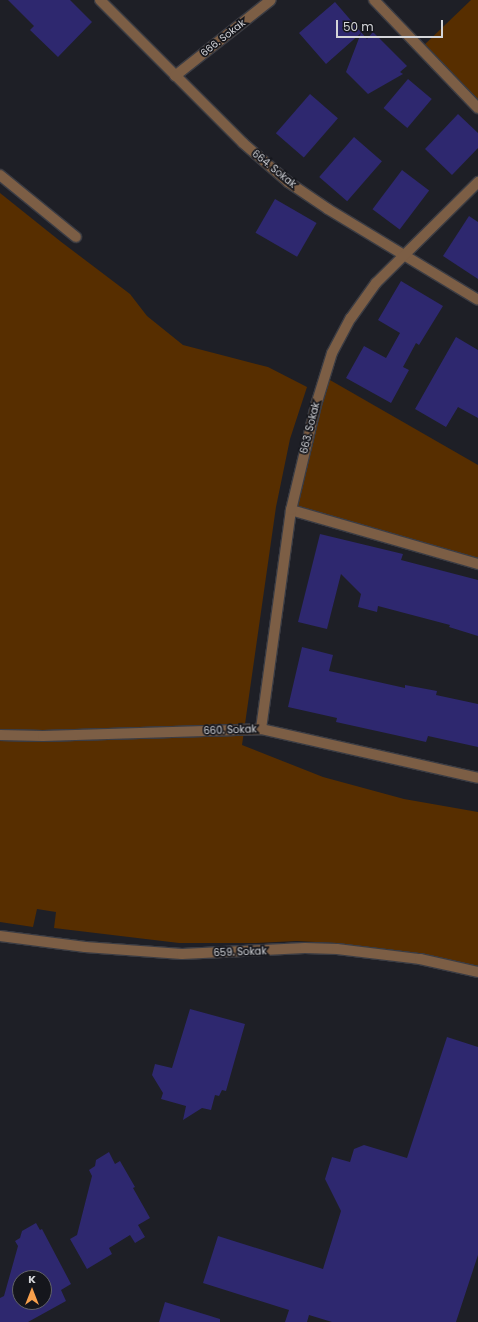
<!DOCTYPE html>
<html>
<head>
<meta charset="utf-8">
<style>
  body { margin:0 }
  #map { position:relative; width:478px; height:1322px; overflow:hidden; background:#1e1f26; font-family:Poppins,sans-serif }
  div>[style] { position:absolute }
  .green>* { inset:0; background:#572e00 }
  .building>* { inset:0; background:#2e286f; transform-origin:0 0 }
  .roads { filter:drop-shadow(1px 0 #3b3c43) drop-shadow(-1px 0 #3b3c43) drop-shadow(0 1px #3b3c43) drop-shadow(0 -1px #3b3c43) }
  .minor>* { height:10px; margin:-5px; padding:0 5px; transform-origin:5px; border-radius:5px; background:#7c5e45 }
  span { translate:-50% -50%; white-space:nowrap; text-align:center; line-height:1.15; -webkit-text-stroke:3.5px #15161c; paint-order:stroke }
  .street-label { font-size:10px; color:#d4d5d9 }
  .north { position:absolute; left:12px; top:1270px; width:40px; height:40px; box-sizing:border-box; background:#15161c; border:1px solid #616268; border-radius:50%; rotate:0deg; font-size:11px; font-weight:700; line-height:16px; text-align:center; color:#d4d5d9 }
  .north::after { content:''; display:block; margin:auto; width:14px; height:18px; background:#f8a04c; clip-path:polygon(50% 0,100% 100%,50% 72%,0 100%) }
  .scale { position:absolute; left:336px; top:20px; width:107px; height:18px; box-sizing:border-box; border:2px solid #d4d5d9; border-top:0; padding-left:5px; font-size:12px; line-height:14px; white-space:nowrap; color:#d4d5d9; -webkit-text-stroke:3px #15161c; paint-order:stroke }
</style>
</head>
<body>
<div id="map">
  <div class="green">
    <div style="clip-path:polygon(471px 0,478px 0,478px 108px,421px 48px)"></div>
    <div style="clip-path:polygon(0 193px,60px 241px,130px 294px,147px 316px,183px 345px,268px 367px,307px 387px,290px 439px,276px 507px,242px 745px,323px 777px,404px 799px,478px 812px,478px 967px,415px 954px,334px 943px,297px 941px,256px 943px,179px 943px,54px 928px,56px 912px,37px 909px,33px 927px,0 922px)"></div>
    <div style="clip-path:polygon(323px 376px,478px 465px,478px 564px,291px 510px)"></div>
  </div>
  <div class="building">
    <div style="clip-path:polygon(8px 0,70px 0,92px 22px,58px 57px,30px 30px,34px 26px)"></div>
    <div style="clip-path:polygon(335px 2px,367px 39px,373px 32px,407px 66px,400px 72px,403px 74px,368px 94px,346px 72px,361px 33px,326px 64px,299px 33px)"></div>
    <div style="left:408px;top:79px;width:31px;height:38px;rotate:40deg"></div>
    <div style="left:310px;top:94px;width:37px;height:52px;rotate:41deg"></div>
    <div style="clip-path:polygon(458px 114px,478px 133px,478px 148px,452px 175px,425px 149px)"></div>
    <div style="left:354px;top:137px;width:37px;height:53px;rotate:41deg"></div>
    <div style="left:402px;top:170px;width:34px;height:49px;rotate:37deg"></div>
    <div style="left:275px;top:199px;width:48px;height:39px;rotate:30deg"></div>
    <div style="clip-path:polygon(469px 216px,478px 222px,478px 279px,443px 256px)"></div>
    <div style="clip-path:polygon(401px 281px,443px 306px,419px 345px,416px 343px,403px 367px,409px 370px,391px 403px,346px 378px,364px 346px,386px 358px,400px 333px,378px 320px)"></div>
    <div style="clip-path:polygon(456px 337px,478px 350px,478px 418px,458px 407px,446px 427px,415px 409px)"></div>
    <div style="clip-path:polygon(320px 534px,403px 554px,401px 560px,478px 580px,478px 636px,449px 627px,450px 625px,378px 606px,377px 612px,358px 607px,361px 594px,341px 574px,327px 629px,298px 622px)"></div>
    <div style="clip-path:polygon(302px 647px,333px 655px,329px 671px,405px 688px,405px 685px,437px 691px,436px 695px,478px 704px,478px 747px,428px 736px,426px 742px,395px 735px,336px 722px,337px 718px,288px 707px)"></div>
    <div style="clip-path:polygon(190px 1009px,245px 1024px,226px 1091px,222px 1090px,219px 1096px,215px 1095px,211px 1110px,202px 1108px,183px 1120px,186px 1106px,161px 1099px,163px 1093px,152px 1075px,155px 1064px,172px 1068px)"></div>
    <div style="clip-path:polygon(447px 1037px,478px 1047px,478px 1255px,456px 1322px,332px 1322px,309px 1315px,307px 1322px,285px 1322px,289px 1310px,203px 1283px,218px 1236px,323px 1269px,341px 1211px,325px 1179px,332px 1157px,350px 1162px,354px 1149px,364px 1145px,407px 1158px)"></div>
    <div style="clip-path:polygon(109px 1152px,115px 1164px,120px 1161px,135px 1187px,133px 1188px,150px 1218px,138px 1225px,145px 1237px,135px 1243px,130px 1235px,109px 1248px,112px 1254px,87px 1269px,70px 1239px,77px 1235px,92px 1176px,89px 1170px,95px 1166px,96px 1160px)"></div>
    <div style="clip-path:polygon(evenodd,36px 1223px,40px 1230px,42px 1229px,71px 1284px,61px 1290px,66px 1301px,28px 1322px,0 1322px,0 1298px,4px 1296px,18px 1246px,15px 1241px,20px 1238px,22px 1231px,36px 1223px,20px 1278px,44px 1278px,44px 1302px,20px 1302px,20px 1278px)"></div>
    <div style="clip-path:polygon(165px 1302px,220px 1319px,220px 1322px,159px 1322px)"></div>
  </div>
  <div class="roads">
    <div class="minor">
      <div style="left:100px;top:0;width:202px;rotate:45deg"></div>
      <div style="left:243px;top:143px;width:60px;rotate:40.9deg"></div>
      <div style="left:288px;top:182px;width:48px;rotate:34deg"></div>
      <div style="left:328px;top:209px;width:175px;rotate:31.2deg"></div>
      <div style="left:374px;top:0;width:150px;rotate:46.1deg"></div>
      <div style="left:175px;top:76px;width:122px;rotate:-38.4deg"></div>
      <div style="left:0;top:175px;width:98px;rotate:39.2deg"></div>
      <div style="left:291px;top:510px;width:195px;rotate:16.1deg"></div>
      <div style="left:261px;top:729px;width:221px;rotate:-82.2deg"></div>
      <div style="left:291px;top:510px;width:108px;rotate:-76.6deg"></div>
      <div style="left:316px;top:405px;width:54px;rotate:-72.9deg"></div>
      <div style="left:332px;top:353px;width:40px;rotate:-62deg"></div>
      <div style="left:351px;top:318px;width:43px;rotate:-54.5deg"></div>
      <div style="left:376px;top:283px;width:144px;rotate:-44.7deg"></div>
      <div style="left:0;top:735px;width:43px;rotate:1.3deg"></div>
      <div style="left:43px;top:736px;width:218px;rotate:-1.8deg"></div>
      <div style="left:261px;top:729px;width:222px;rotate:12.7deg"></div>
      <div style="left:0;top:936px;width:86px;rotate:7.4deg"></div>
      <div style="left:85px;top:947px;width:97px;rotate:4.1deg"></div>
      <div style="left:182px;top:954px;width:123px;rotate:-2.8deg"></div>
      <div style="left:305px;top:948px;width:32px;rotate:2deg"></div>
      <div style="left:337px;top:949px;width:84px;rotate:6.9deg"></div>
      <div style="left:420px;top:959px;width:59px;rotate:12.6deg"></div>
    </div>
  </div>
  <div class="street-label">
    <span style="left:223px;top:38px;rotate:-38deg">666. Sokak</span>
    <span style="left:274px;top:169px;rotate:39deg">664. Sokak</span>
    <span style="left:310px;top:428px;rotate:-76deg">663. Sokak</span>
    <span style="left:230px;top:730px;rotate:-2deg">660. Sokak</span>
    <span style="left:240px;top:952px;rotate:-2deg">659. Sokak</span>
  </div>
  <div class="north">K</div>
  <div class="scale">50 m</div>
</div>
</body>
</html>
